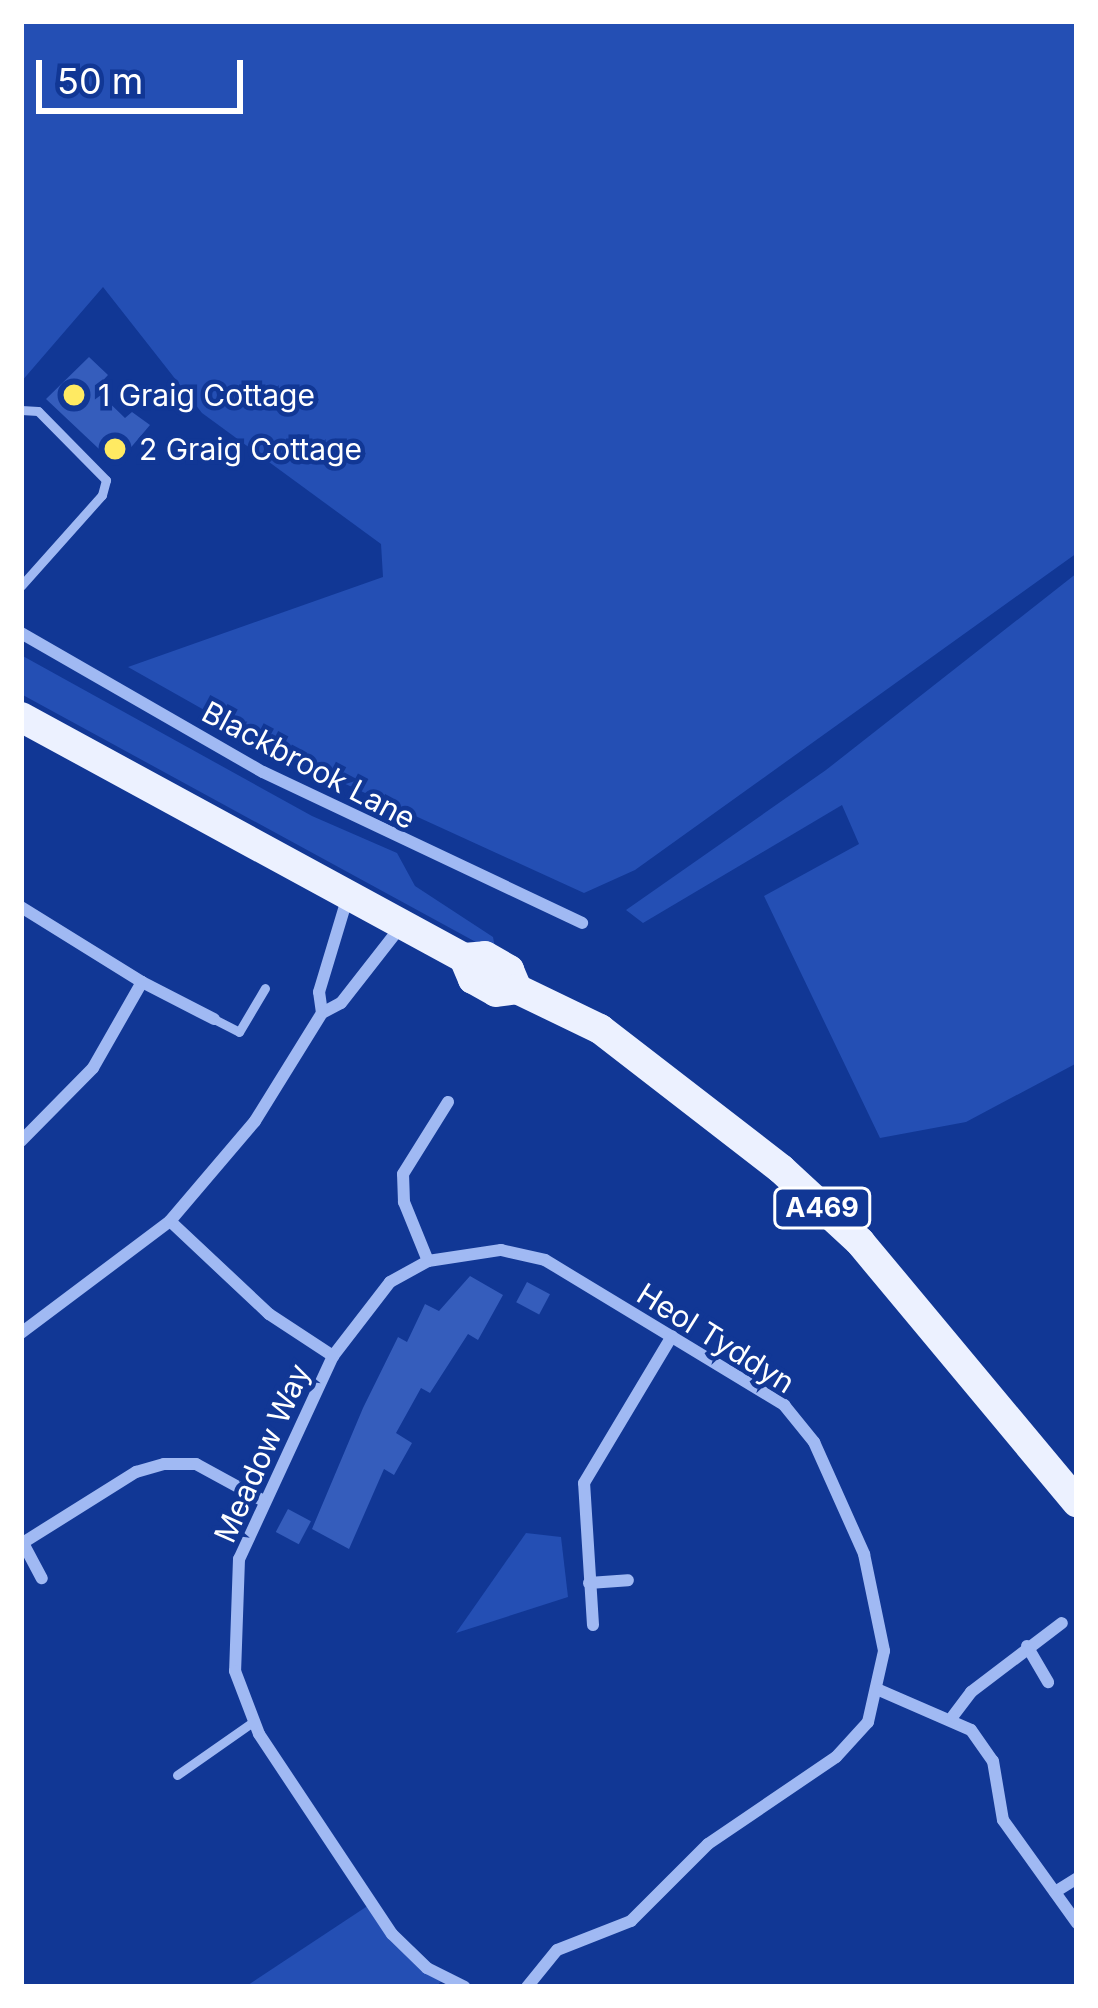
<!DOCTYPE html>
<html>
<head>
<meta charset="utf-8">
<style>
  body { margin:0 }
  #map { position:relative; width:1098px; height:2008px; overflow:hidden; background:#113795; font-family:Inter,sans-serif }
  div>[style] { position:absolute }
  .green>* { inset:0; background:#244fb4 }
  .building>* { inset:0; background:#355dbc; transform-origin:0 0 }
  .service>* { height:9px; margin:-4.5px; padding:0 4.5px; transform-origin:4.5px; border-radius:4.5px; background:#a0b9f3 }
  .minor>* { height:12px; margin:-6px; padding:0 6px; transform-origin:6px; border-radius:6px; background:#a0b9f3 }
  .primary>* { height:30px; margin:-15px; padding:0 15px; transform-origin:15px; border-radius:15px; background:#ecf1ff }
  .dots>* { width:33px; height:33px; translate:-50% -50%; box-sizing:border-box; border:6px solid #113795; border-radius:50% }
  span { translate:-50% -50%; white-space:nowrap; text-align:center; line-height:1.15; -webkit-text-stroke:9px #113795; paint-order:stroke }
  .shield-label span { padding:3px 9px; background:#113795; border:3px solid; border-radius:9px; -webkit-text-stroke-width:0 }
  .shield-label { font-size:27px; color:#fff; font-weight:700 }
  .poi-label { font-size:30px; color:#fff }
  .left { translate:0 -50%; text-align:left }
  .street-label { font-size:30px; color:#fff }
  .frame { position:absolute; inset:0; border:24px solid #fff; pointer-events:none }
  .scale { position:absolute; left:36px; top:60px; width:207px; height:54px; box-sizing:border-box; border:6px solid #fff; border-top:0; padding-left:15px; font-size:36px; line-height:42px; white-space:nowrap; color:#fff; -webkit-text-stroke:9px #113795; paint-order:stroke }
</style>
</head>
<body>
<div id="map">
  <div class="green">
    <div style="clip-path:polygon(21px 21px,1077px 21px,1077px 553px,635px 870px,584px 893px,293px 760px,128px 667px,383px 577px,381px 544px,202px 413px,103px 287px,21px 382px)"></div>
    <div style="clip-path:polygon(1077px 573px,1077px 1063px,966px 1122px,880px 1138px,764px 896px,859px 844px,842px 805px,643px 923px,626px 910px,826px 770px)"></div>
    <div style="clip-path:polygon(21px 655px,312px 816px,397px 853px,415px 886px,493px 937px,496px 953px,21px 694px)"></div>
    <div style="clip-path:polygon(526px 1533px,561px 1537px,568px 1597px,456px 1633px)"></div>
    <div style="clip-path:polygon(372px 1903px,392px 1934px,445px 1977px,436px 1987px,245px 1987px)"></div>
  </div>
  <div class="building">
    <div style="clip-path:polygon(89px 357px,108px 375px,95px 389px,125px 418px,132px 412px,150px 425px,116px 465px,46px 399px)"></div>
    <div style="clip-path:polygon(470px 1276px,503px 1295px,478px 1340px,468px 1334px,430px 1393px,421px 1388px,396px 1433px,412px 1443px,394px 1475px,384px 1469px,349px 1549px,312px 1529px,363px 1408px,398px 1337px,407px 1342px,425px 1304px,439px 1311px)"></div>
    <div style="left:527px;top:1282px;width:26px;height:23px;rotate:28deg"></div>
    <div style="left:288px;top:1509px;width:26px;height:26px;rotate:28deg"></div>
  </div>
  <div class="service">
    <div style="left:21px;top:410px;width:17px;rotate:3deg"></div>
    <div style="left:38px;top:411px;width:97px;rotate:45.4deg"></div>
    <div style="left:106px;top:480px;width:16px;rotate:105deg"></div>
    <div style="left:102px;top:495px;width:122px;rotate:131.7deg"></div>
    <div style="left:214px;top:1019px;width:28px;rotate:27deg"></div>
    <div style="left:239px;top:1032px;width:51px;rotate:-59.4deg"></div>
    <div style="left:177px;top:1775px;width:94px;rotate:-35deg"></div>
  </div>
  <div class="minor">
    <div style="left:21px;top:633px;width:279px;rotate:29.9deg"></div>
    <div style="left:263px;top:772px;width:353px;rotate:25.3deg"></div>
    <div style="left:21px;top:907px;width:142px;rotate:31.8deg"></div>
    <div style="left:142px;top:982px;width:99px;rotate:119.7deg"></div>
    <div style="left:93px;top:1068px;width:103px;rotate:134.6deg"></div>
    <div style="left:142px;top:982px;width:81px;rotate:27.2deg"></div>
    <div style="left:322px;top:1013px;width:21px;rotate:-98deg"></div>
    <div style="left:319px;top:992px;width:100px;rotate:-73.2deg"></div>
    <div style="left:170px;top:1221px;width:136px;rotate:43.2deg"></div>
    <div style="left:269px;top:1314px;width:77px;rotate:33.3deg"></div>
    <div style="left:333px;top:1356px;width:224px;rotate:114.8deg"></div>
    <div style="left:239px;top:1559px;width:112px;rotate:92deg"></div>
    <div style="left:235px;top:1671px;width:67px;rotate:69.1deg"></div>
    <div style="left:259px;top:1734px;width:240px;rotate:56.4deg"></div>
    <div style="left:392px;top:1934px;width:49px;rotate:44.2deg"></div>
    <div style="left:427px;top:1968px;width:42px;rotate:26.6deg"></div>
    <div style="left:428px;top:1261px;width:64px;rotate:-112.1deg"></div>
    <div style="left:404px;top:1202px;width:28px;rotate:-92deg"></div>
    <div style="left:403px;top:1174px;width:85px;rotate:-58deg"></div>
    <div style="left:21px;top:1333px;width:186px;rotate:-36.9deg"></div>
    <div style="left:170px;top:1221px;width:131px;rotate:-49.6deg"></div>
    <div style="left:255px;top:1121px;width:127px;rotate:-58.2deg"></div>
    <div style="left:322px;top:1013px;width:21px;rotate:-28deg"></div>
    <div style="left:341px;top:1003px;width:99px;rotate:-52deg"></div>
    <div style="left:333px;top:1356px;width:93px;rotate:-52.4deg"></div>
    <div style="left:390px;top:1282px;width:43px;rotate:-28.9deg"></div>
    <div style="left:428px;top:1261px;width:74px;rotate:-8.6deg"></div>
    <div style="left:501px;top:1250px;width:45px;rotate:12.8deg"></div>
    <div style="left:545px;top:1260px;width:280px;rotate:31.2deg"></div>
    <div style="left:784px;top:1405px;width:48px;rotate:51deg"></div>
    <div style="left:814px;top:1442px;width:123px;rotate:65.9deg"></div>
    <div style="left:864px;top:1554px;width:99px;rotate:78.3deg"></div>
    <div style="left:884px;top:1651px;width:73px;rotate:102.7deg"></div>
    <div style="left:868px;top:1722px;width:47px;rotate:132.4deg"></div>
    <div style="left:836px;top:1757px;width:155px;rotate:145.8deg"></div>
    <div style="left:708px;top:1844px;width:109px;rotate:135deg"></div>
    <div style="left:631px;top:1921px;width:79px;rotate:158.6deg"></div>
    <div style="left:557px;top:1950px;width:48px;rotate:129deg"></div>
    <div style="left:23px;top:1543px;width:40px;rotate:62deg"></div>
    <div style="left:21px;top:1544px;width:136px;rotate:-32.1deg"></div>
    <div style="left:136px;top:1472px;width:29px;rotate:-16deg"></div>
    <div style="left:164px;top:1464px;width:32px"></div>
    <div style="left:196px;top:1464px;width:75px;rotate:28.6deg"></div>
    <div style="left:589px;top:1583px;width:39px;rotate:-4deg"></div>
    <div style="left:593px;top:1625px;width:142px;rotate:-93.6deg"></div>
    <div style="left:584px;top:1483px;width:171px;rotate:-59.1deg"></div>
    <div style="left:1027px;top:1646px;width:42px;rotate:59.7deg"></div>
    <div style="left:879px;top:1690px;width:100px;rotate:23.5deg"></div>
    <div style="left:971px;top:1730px;width:38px;rotate:55deg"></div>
    <div style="left:993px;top:1761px;width:60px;rotate:80.4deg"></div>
    <div style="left:1003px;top:1820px;width:127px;rotate:54.3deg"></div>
    <div style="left:953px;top:1716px;width:30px;rotate:-53deg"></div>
    <div style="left:971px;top:1692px;width:114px;rotate:-37.2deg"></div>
    <div style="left:1055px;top:1892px;width:26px;rotate:-32deg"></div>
  </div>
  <div class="primary">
    <div style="left:21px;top:717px;width:504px;rotate:28.55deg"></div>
    <div style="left:464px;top:958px;width:21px;rotate:-5deg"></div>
    <div style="left:485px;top:956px;width:28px;rotate:30deg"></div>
    <div style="left:509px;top:970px;width:21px;rotate:67deg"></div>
    <div style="left:464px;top:958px;width:23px;rotate:67deg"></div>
    <div style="left:473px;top:979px;width:26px;rotate:29deg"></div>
    <div style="left:496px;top:992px;width:21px;rotate:-8deg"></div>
    <div style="left:517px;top:989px;width:92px;rotate:25.7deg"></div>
    <div style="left:600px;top:1029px;width:229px;rotate:37.7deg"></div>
    <div style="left:781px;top:1169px;width:108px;rotate:42.7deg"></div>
    <div style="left:860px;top:1242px;width:339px;rotate:50.2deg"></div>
  </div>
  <div class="dots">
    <div style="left:74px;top:395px;background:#ffea62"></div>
    <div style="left:115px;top:449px;background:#ffea62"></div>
  </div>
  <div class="shield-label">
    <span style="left:822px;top:1208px">A469</span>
  </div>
  <div class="poi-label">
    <span class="left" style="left:98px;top:395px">1 Graig Cottage</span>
    <span class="left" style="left:139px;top:449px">2 Graig Cottage</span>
  </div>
  <div class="street-label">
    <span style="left:309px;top:765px;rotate:28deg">Blackbrook Lane</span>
    <span style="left:716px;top:1338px;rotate:32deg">Heol Tyddyn</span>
    <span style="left:262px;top:1453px;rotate:-66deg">Meadow Way</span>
  </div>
  <div class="frame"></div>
  <div class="scale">50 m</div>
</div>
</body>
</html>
